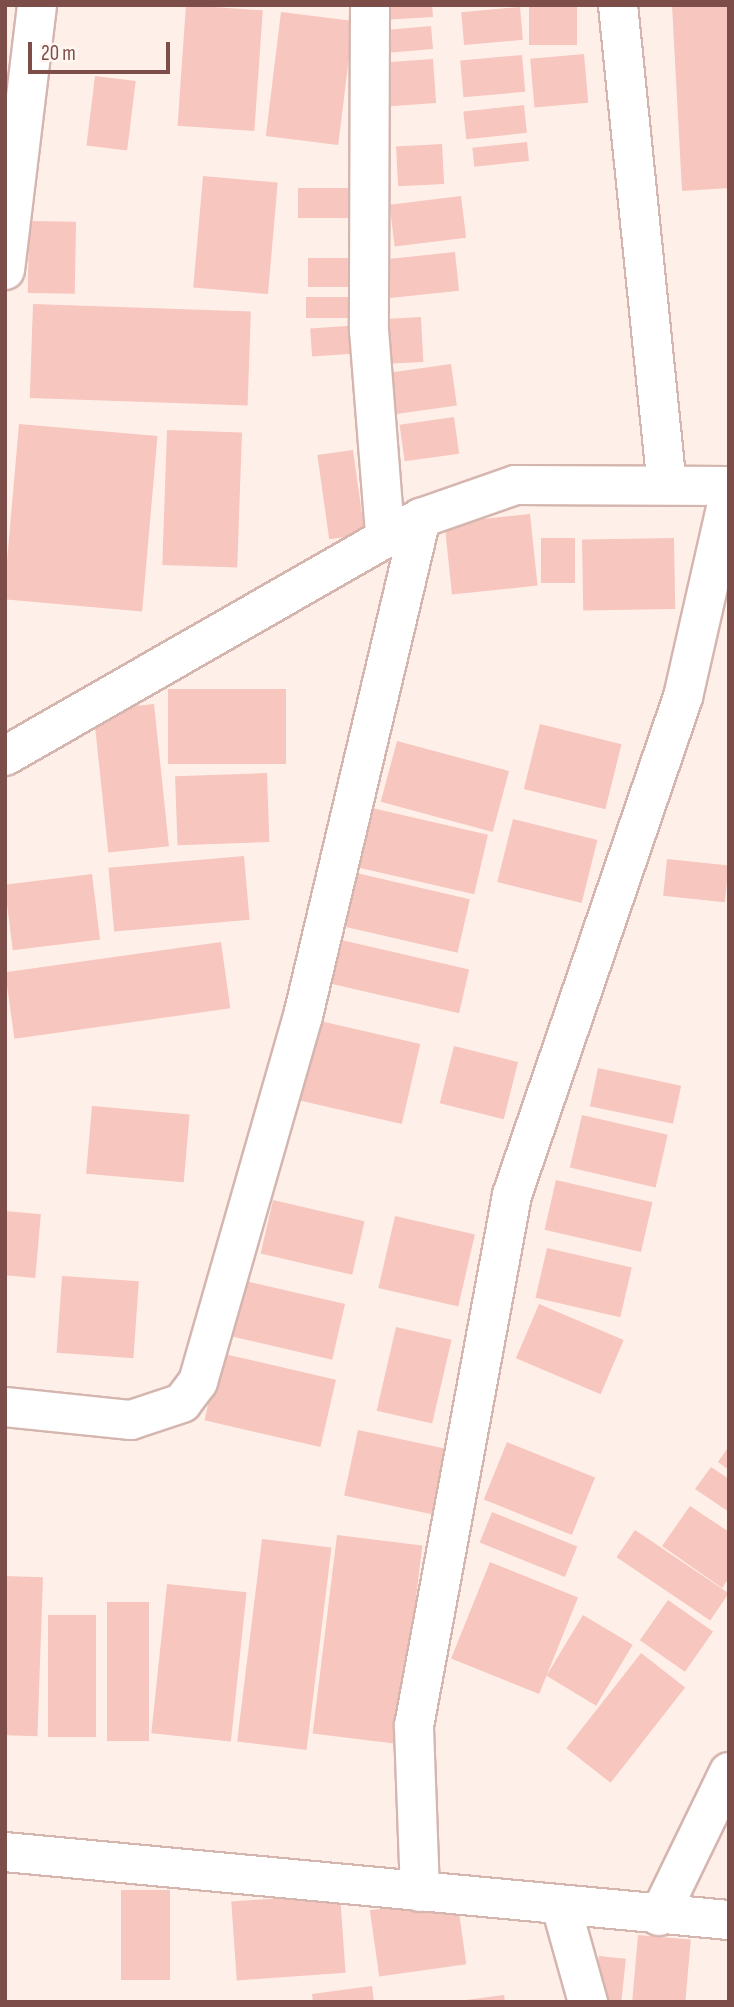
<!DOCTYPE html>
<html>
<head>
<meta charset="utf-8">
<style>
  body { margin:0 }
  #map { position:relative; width:734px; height:2007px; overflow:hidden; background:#fef0e9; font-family:"Sofia Sans Condensed",sans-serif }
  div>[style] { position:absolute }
  .building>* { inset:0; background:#f7c6be; transform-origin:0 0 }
  .roads { filter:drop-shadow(2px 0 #d5b6af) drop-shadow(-2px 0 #d5b6af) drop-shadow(0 2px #d5b6af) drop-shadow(0 -2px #d5b6af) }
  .minor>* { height:38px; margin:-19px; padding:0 19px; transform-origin:19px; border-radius:19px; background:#fff }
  span { translate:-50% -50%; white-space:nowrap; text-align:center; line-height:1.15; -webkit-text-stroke:6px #fff6f1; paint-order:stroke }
  .frame { position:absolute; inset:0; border:7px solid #7d4e49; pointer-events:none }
  .scale { position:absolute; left:28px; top:42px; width:142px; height:32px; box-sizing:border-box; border:4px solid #7d4e49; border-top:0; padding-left:9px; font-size:21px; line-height:24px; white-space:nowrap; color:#7d4e49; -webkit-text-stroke:5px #fff6f1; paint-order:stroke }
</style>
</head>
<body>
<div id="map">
  <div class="building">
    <div style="left:186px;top:5px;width:77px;height:121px;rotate:4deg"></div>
    <div style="clip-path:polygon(381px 5px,432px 5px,433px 17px,382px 20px)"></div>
    <div style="left:529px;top:5px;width:48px;height:40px"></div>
    <div style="clip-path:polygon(672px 5px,729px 5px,729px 188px,682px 191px)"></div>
    <div style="left:520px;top:7px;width:33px;height:59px;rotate:85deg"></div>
    <div style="left:281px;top:12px;width:73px;height:125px;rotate:7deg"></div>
    <div style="left:431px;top:26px;width:23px;height:42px;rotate:85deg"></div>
    <div style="left:584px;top:54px;width:49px;height:54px;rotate:85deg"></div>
    <div style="left:522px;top:55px;width:37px;height:62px;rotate:85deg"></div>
    <div style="left:433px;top:59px;width:44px;height:50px;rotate:86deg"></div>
    <div style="left:95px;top:76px;width:41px;height:70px;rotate:7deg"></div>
    <div style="left:524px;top:105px;width:28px;height:61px;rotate:84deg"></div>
    <div style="left:527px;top:142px;width:19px;height:55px;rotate:84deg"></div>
    <div style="left:442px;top:144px;width:40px;height:46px;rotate:87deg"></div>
    <div style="left:203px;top:176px;width:75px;height:112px;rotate:5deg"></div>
    <div style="left:357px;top:188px;width:30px;height:59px;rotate:90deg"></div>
    <div style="left:461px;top:196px;width:42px;height:72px;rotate:83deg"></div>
    <div style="left:29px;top:221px;width:47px;height:72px;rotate:1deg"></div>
    <div style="left:455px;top:252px;width:39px;height:70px;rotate:84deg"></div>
    <div style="left:355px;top:258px;width:29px;height:47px;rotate:90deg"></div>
    <div style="left:357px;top:297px;width:21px;height:51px;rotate:90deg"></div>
    <div style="left:33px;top:304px;width:218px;height:94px;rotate:2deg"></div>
    <div style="left:421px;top:317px;width:45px;height:36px;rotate:87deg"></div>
    <div style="left:361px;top:325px;width:28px;height:51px;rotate:86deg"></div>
    <div style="left:451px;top:364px;width:42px;height:61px;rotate:82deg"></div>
    <div style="left:454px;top:417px;width:37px;height:55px;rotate:82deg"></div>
    <div style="left:19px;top:424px;width:139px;height:176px;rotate:5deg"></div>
    <div style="left:167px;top:430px;width:75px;height:135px;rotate:2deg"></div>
    <div style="left:353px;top:450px;width:85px;height:36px;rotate:82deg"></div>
    <div style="left:530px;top:514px;width:72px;height:86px;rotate:84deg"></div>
    <div style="left:541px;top:538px;width:34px;height:45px"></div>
    <div style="left:674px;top:538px;width:71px;height:92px;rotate:89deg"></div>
    <div style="left:286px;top:689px;width:75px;height:118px;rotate:90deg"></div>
    <div style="left:154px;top:704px;width:143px;height:61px;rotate:84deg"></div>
    <div style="left:540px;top:724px;width:84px;height:67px;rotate:14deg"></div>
    <div style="left:397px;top:741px;width:116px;height:63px;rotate:15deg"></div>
    <div style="left:267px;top:773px;width:69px;height:92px;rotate:88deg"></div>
    <div style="left:372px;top:808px;width:119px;height:61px;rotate:13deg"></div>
    <div style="left:513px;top:819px;width:87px;height:65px;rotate:14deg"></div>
    <div style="left:244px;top:856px;width:64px;height:136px;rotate:85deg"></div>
    <div style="left:667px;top:859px;width:62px;height:37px;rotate:6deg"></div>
    <div style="left:352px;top:872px;width:121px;height:55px;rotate:13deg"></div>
    <div style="left:92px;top:874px;width:66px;height:88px;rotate:83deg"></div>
    <div style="left:324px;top:936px;width:149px;height:45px;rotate:13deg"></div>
    <div style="left:221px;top:942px;width:67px;height:218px;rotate:82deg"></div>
    <div style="left:316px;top:1020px;width:107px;height:82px;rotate:13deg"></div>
    <div style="left:454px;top:1046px;width:66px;height:59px;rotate:14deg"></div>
    <div style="left:598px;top:1068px;width:85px;height:39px;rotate:12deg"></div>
    <div style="left:92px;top:1106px;width:98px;height:68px;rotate:5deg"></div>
    <div style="left:582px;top:1115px;width:88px;height:54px;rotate:13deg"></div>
    <div style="left:556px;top:1180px;width:99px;height:51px;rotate:13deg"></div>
    <div style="left:273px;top:1200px;width:94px;height:55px;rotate:13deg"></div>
    <div style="left:5px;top:1211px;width:36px;height:64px;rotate:5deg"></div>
    <div style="left:395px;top:1216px;width:82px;height:74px;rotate:13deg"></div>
    <div style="left:547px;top:1248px;width:87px;height:51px;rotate:13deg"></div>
    <div style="left:62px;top:1276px;width:77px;height:77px;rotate:4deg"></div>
    <div style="left:232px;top:1278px;width:116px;height:57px;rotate:13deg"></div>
    <div style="left:539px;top:1304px;width:92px;height:59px;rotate:23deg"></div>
    <div style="left:396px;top:1327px;width:57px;height:86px;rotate:13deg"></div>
    <div style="left:220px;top:1353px;width:119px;height:69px;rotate:13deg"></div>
    <div style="left:358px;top:1430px;width:91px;height:67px;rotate:12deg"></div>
    <div style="left:507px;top:1442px;width:95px;height:62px;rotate:22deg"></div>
    <div style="clip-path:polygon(729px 1446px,729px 1470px,718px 1462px)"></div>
    <div style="clip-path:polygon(711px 1467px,729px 1479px,729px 1512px,695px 1489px)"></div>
    <div style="clip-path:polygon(690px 1506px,729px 1532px,729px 1578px,722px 1588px,662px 1546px)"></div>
    <div style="left:492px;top:1512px;width:92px;height:33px;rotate:22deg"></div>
    <div style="left:635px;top:1530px;width:113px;height:33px;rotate:34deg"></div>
    <div style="left:337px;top:1535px;width:86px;height:200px;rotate:7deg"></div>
    <div style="left:262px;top:1539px;width:70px;height:204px;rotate:7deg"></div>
    <div style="left:490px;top:1562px;width:95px;height:104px;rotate:22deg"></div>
    <div style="left:5px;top:1576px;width:38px;height:159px;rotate:2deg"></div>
    <div style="left:167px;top:1584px;width:80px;height:150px;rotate:6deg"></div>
    <div style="left:668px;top:1600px;width:55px;height:49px;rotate:35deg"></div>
    <div style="left:107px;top:1602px;width:42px;height:139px"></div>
    <div style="left:48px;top:1615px;width:48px;height:122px"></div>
    <div style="left:583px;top:1615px;width:58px;height:71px;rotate:31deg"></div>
    <div style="left:641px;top:1653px;width:56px;height:121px;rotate:38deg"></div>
    <div style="left:121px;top:1890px;width:49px;height:90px"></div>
    <div style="left:340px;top:1894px;width:79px;height:109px;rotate:86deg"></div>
    <div style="left:457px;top:1898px;width:67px;height:88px;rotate:82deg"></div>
    <div style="left:638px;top:1935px;width:53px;height:67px;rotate:5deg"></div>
    <div style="left:599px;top:1956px;width:27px;height:46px;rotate:6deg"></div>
    <div style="clip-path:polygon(372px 1986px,374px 2002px,313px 2002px,312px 1994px)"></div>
    <div style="clip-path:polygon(504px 1995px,505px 2002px,467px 2002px,466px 2000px)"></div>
  </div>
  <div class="roads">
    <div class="minor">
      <div style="left:370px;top:5px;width:325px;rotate:90.2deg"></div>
      <div style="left:369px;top:330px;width:205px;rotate:85.5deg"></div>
      <div style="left:618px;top:5px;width:478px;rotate:84.2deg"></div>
      <div style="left:5px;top:270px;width:267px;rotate:-83.1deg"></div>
      <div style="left:5px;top:756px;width:479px;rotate:-29.8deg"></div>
      <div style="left:421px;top:518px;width:100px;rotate:-19.3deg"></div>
      <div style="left:515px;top:485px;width:214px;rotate:0.3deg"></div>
      <div style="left:5px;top:1407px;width:127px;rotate:5.9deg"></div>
      <div style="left:131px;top:1420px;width:54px;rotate:-18.4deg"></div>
      <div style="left:182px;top:1403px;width:26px;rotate:-53deg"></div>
      <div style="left:198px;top:1382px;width:381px;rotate:-74deg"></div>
      <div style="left:303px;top:1016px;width:512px;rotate:-76.67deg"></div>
      <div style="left:5px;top:1852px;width:727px;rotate:5.37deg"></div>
      <div style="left:420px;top:1892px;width:166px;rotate:-92.1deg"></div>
      <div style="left:414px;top:1726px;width:540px;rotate:-79.54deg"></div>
      <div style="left:512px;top:1195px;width:527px;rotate:-71.05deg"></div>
      <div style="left:683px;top:697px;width:208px;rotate:-77.2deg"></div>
      <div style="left:561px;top:1906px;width:100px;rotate:74.3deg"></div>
      <div style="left:659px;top:1916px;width:160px;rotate:-64.1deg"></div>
    </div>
  </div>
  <div class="frame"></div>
  <div class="scale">20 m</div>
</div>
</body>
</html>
